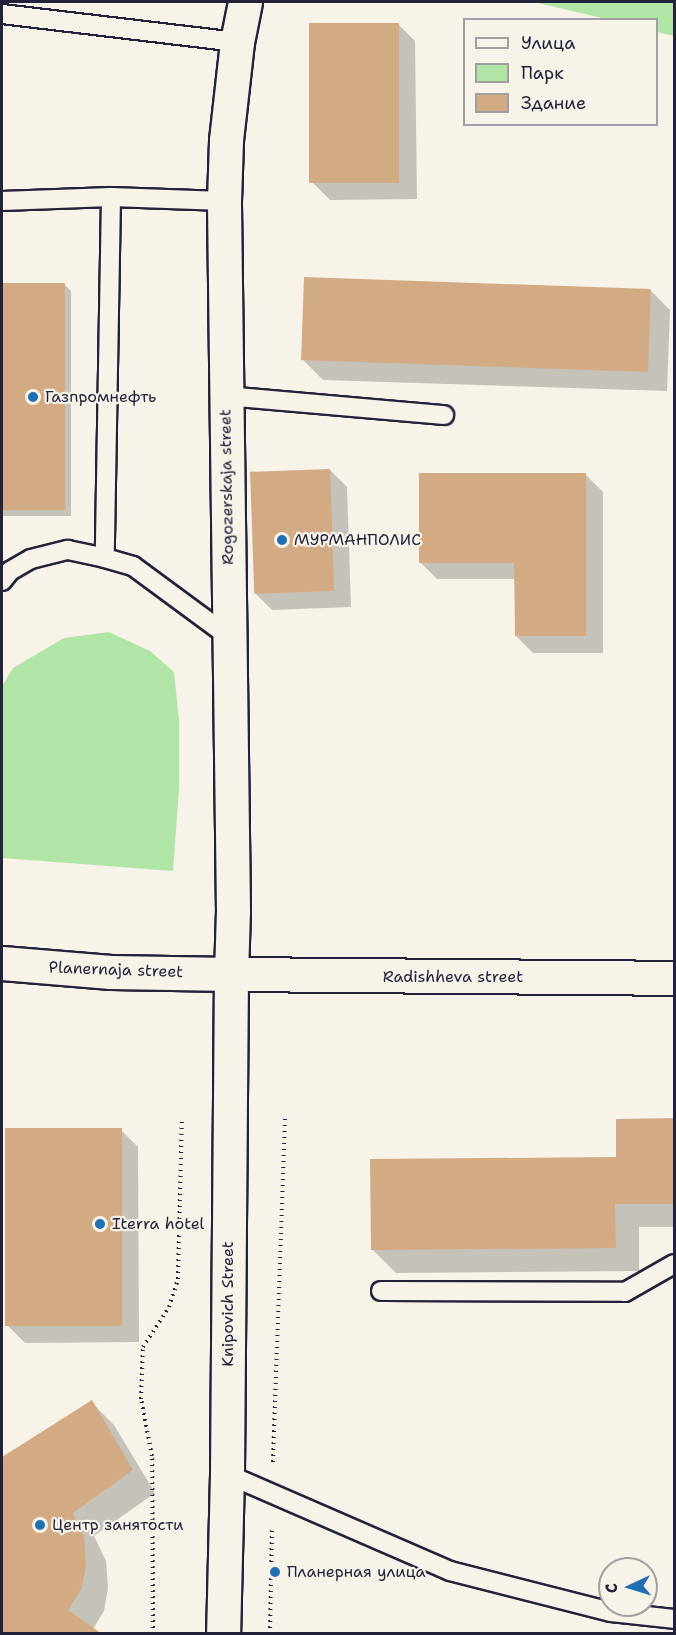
<!DOCTYPE html>
<html>
<head>
<meta charset="utf-8">
<style>
  body { margin:0 }
  #map { position:relative; width:676px; height:1635px; overflow:hidden; background:#f7f3e8; font-family:"Shantell Sans",sans-serif }
  div>[style] { position:absolute }
  .green>* { inset:0; background:#b1e5a6 }
  .shadow>* { inset:0; background:#0003 }
  .building>* { inset:0; background:#d2ab84; transform-origin:0 0 }
  .path>* { height:4px; margin-top:-2px; transform-origin:0; background:repeating-linear-gradient(90deg,#22223b 0 1.5px,transparent 0 6px) }
  .roads { filter:drop-shadow(2px 0 #22223b) drop-shadow(-2px 0 #22223b) drop-shadow(0 2px #22223b) drop-shadow(0 -2px #22223b) }
  .service>* { height:18px; margin:-9px; padding:0 9px; transform-origin:9px; border-radius:9px; background:#f7f3e8 }
  .minor>* { height:33px; margin:-16.5px; padding:0 16.5px; transform-origin:16.5px; border-radius:16.5px; background:#f7f3e8 }
  .tertiary>* { height:33px; margin:-16.5px; padding:0 16.5px; transform-origin:16.5px; border-radius:16.5px; background:#f7f3e8 }
  .secondary>* { height:33px; margin:-16.5px; padding:0 16.5px; transform-origin:16.5px; border-radius:16.5px; background:#f7f3e8 }
  .dots>* { width:16px; height:16px; translate:-50% -50%; box-sizing:border-box; border:3px solid #f7f3e8; border-radius:50% }
  span { translate:-50% -50%; white-space:nowrap; text-align:center; line-height:1.15; -webkit-text-stroke:4.5px #f7f3e8; paint-order:stroke }
  .poi-label { font-size:16px; color:#22223b }
  .left { translate:0 -50%; text-align:left }
  .street-label { font-size:16px; color:#22223b }
  .frame { position:absolute; inset:0; border:3px solid #22223b; pointer-events:none }
  .legend { position:absolute; left:463px; top:18px; width:195px; height:108px; box-sizing:border-box; background:#f7f3e8; border:2px solid #a29fa3; margin:0; padding:8px 10px; list-style:none; font-size:18px; color:#22223b }
  .legend li { display:flex; align-items:center; gap:12px; height:30px }
  .legend b { width:30px; border:2px solid #a29fa3 }
  .north { position:absolute; left:598px; top:1557px; width:60px; height:60px; box-sizing:border-box; background:#f7f3e8; border:2px solid #a29fa3; border-radius:50%; rotate:266deg; font-size:16px; font-weight:700; line-height:24px; text-align:center; color:#22223b }
  .north::after { content:''; display:block; margin:auto; width:21px; height:27px; background:#1f6fb2; clip-path:polygon(50% 0,100% 100%,50% 72%,0 100%) }
</style>
</head>
<body>
<div id="map">
  <div class="green">
    <div style="clip-path:polygon(534px 2px,674px 2px,674px 36px,657px 32px,656px 20px,606px 19px)"></div>
    <div style="clip-path:polygon(109px 632px,150px 651px,174px 672px,179px 720px,179px 789px,173px 871px,2px 858px,2px 686px,13px 668px,64px 638px)"></div>
  </div>
  <div class="shadow">
    <div style="clip-path:polygon(398px 24px,415px 41px,417px 199px,330px 200px,313px 183px)"></div>
    <div style="clip-path:polygon(2px 285px,65px 285px,71px 291px,71px 516px,2px 516px)"></div>
    <div style="clip-path:polygon(650px 290px,670px 310px,667px 391px,323px 380px,303px 360px)"></div>
    <div style="clip-path:polygon(330px 470px,347px 487px,351px 607px,272px 610px,255px 593px)"></div>
    <div style="clip-path:polygon(586px 475px,603px 492px,603px 653px,533px 653px,516px 636px,516px 579px,437px 579px,420px 562px)"></div>
    <div style="clip-path:polygon(674px 1120px,674px 1227px,639px 1227px,639px 1271px,396px 1273px,372px 1249px,618px 1159px)"></div>
    <div style="clip-path:polygon(121px 1130px,138px 1147px,139px 1342px,25px 1343px,8px 1326px)"></div>
    <div style="clip-path:polygon(91px 1402px,114px 1425px,155px 1493px,94px 1536px,106px 1561px,108px 1588px,104px 1611px,93px 1629px,99px 1634px,2px 1634px,2px 1459px)"></div>
  </div>
  <div class="building">
    <div style="left:309px;top:23px;width:90px;height:160px"></div>
    <div style="left:304px;top:277px;width:347px;height:83px;rotate:2deg"></div>
    <div style="left:2px;top:283px;width:63px;height:227px"></div>
    <div style="left:330px;top:469px;width:122px;height:80px;rotate:88deg"></div>
    <div style="clip-path:polygon(419px 473px,586px 473px,586px 636px,515px 636px,514px 563px,419px 563px)"></div>
    <div style="clip-path:polygon(675px 1118px,675px 1204px,615px 1204px,616px 1248px,371px 1250px,370px 1159px,616px 1157px,616px 1119px)"></div>
    <div style="left:122px;top:1128px;width:198px;height:117px;rotate:90deg"></div>
    <div style="clip-path:polygon(92px 1400px,133px 1470px,73px 1513px,84px 1537px,86px 1565px,82px 1588px,68px 1610px,102px 1634px,2px 1634px,2px 1457px)"></div>
  </div>
  <div class="path">
    <div style="left:273px;top:1462px;width:346px;rotate:-88deg"></div>
    <div style="left:153px;top:1634px;width:178px;rotate:-90.3deg"></div>
    <div style="left:152px;top:1456px;width:58px;rotate:-100.9deg"></div>
    <div style="left:141px;top:1399px;width:52px;rotate:-87.8deg"></div>
    <div style="left:143px;top:1347px;width:48px;rotate:-57deg"></div>
    <div style="left:169px;top:1307px;width:29px;rotate:-72deg"></div>
    <div style="left:178px;top:1279px;width:162px;rotate:-88.6deg"></div>
    <div style="left:270px;top:1634px;width:108px;rotate:-88.9deg"></div>
  </div>
  <div class="roads">
    <div class="service">
      <div style="left:2px;top:14px;width:237px;rotate:6.8deg"></div>
      <div style="left:111px;top:197px;width:113px;rotate:2deg"></div>
      <div style="left:2px;top:201px;width:109px;rotate:-2.1deg"></div>
      <div style="left:111px;top:197px;width:361px;rotate:91deg"></div>
      <div style="left:226px;top:396px;width:219px;rotate:5deg"></div>
      <div style="left:2px;top:581px;width:13px;rotate:-51deg"></div>
      <div style="left:10px;top:571px;width:24px;rotate:-30deg"></div>
      <div style="left:31px;top:559px;width:38px;rotate:-14deg"></div>
      <div style="left:68px;top:550px;width:38px;rotate:12deg"></div>
      <div style="left:105px;top:558px;width:29px;rotate:16deg"></div>
      <div style="left:133px;top:566px;width:118px;rotate:36.4deg"></div>
      <div style="left:381px;top:1291px;width:244px;rotate:0.2deg"></div>
      <div style="left:625px;top:1292px;width:56px;rotate:-29.7deg"></div>
      <div style="left:227px;top:1474px;width:243px;rotate:23.5deg"></div>
      <div style="left:450px;top:1571px;width:166px;rotate:14.3deg"></div>
      <div style="left:611px;top:1612px;width:63px;rotate:6.3deg"></div>
    </div>
    <div class="minor">
      <div style="left:231px;top:974px;width:63px;rotate:-88.2deg"></div>
      <div style="left:233px;top:911px;width:710px;rotate:-90.73deg"></div>
      <div style="left:224px;top:201px;width:61px;rotate:-88.1deg"></div>
      <div style="left:226px;top:140px;width:99px;rotate:-83.6deg"></div>
      <div style="left:237px;top:42px;width:41px;rotate:-78.7deg"></div>
    </div>
    <div class="tertiary">
      <div style="left:231px;top:974px;width:443px;rotate:0.5deg"></div>
    </div>
    <div class="secondary">
      <div style="left:2px;top:963px;width:109px;rotate:4.7deg"></div>
      <div style="left:111px;top:972px;width:120px;rotate:1deg"></div>
      <div style="left:231px;top:974px;width:500px;rotate:90.46deg"></div>
      <div style="left:227px;top:1474px;width:160px;rotate:91.4deg"></div>
    </div>
  </div>
  <div class="dots">
    <div style="left:33px;top:397px;background:#1f6fb2"></div>
    <div style="left:282px;top:540px;background:#1f6fb2"></div>
    <div style="left:100px;top:1224px;background:#1f6fb2"></div>
    <div style="left:40px;top:1525px;background:#1f6fb2"></div>
    <div style="left:275px;top:1572px;background:#1f6fb2"></div>
  </div>
  <div class="poi-label">
    <span class="left" style="left:45px;top:397px">Газпромнефть</span>
    <span class="left" style="left:294px;top:540px">МУРМАНПОЛИС</span>
    <span class="left" style="left:112px;top:1224px">Iterra hotel</span>
    <span class="left" style="left:52px;top:1525px">Центр занятости</span>
    <span class="left" style="left:287px;top:1572px">Планерная улица</span>
  </div>
  <div class="street-label">
    <span style="left:227px;top:487px;rotate:-91deg">Rogozerskaja street</span>
    <span style="left:116px;top:970px;rotate:2deg">Planernaja street</span>
    <span style="left:453px;top:977px">Radishheva street</span>
    <span style="left:228px;top:1304px;rotate:-90deg">Knipovich Street</span>
  </div>
  <div class="frame"></div>
  <ul class="legend">
  <li><b style="height:8px;background:#f7f3e8"></b>Улица</li>
  <li><b style="height:16px;background:#b1e5a6"></b>Парк</li>
  <li><b style="height:16px;background:#d2ab84"></b>Здание</li>
  </ul>
  <div class="north">С</div>
</div>
</body>
</html>
